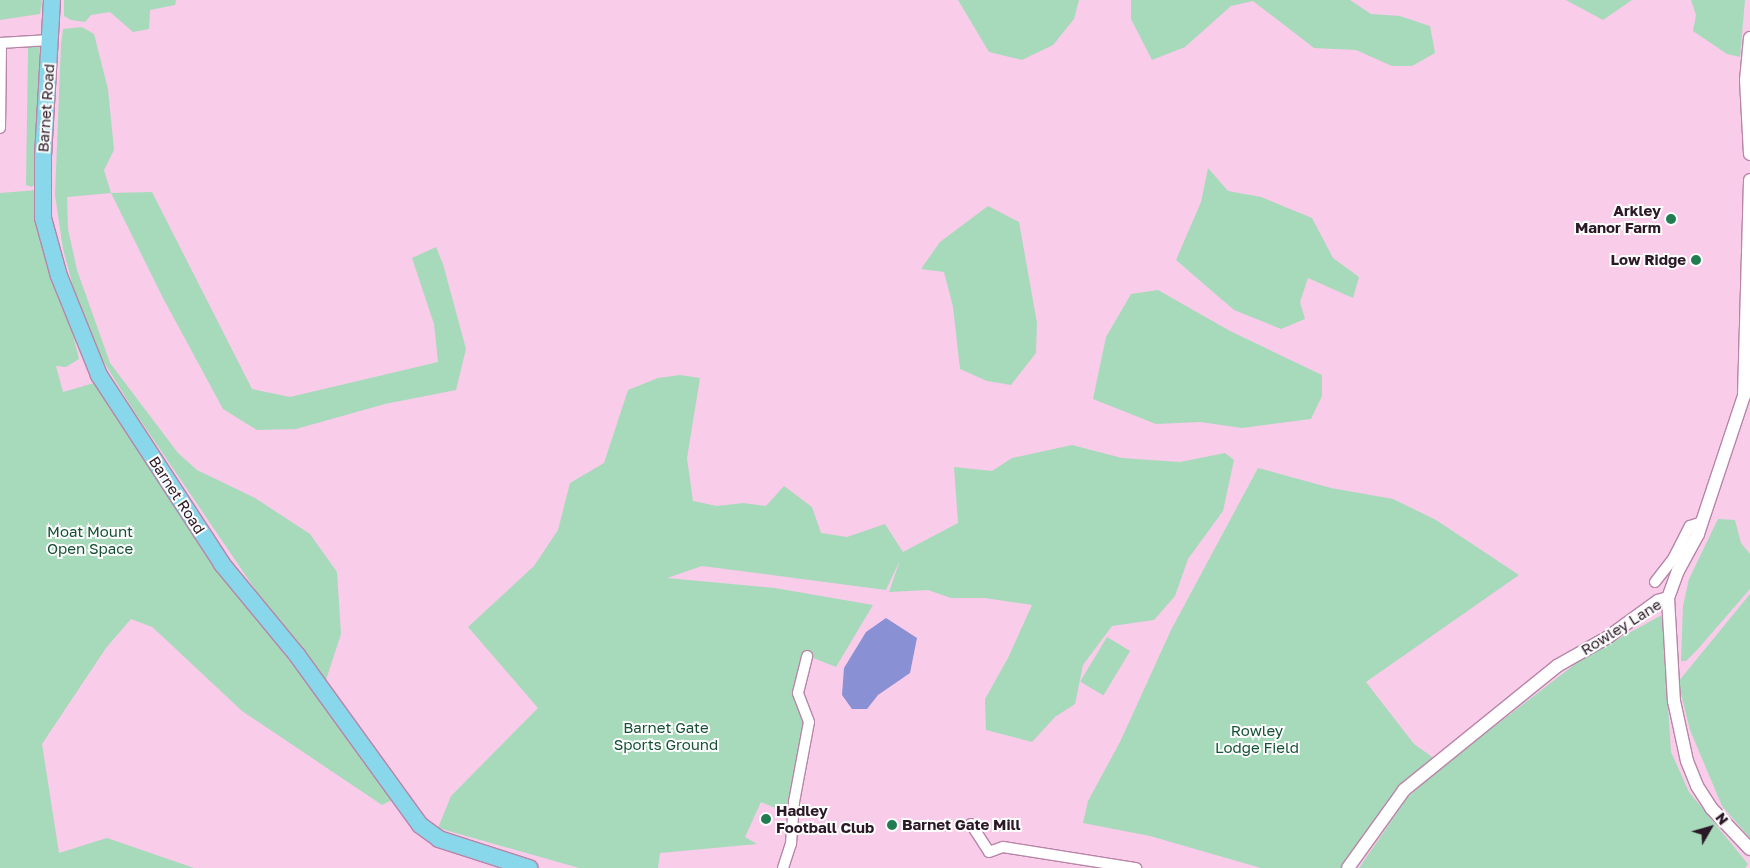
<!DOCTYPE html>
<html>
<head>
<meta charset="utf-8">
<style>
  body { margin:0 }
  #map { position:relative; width:1750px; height:868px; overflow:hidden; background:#f9ccea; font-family:"Golos Text",sans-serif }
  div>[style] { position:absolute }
  .green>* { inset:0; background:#a6dabb; transform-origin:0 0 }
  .water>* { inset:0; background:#8990d3 }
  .roads { filter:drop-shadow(1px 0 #b885a8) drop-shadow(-1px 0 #b885a8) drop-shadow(0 1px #b885a8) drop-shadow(0 -1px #b885a8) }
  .minor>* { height:10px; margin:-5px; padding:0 5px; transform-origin:5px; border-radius:5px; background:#fff }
  .tertiary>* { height:12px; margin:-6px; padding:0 6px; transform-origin:6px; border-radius:6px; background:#fff }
  .primary>* { height:16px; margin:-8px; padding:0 8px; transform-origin:8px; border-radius:8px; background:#89d7ea }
  .dots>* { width:14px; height:14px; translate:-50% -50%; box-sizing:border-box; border:2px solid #fcfdfc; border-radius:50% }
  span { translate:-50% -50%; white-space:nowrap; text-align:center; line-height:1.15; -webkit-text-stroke:4px #fcfdfc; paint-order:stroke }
  .street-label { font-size:15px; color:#2c1927 }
  .poi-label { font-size:15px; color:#2c1927; font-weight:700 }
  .right { translate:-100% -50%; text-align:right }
  .left { translate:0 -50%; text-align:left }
  .park-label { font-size:15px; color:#165135 }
  .north { position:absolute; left:1685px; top:803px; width:50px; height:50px; -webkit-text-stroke:4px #fcfdfc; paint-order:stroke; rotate:52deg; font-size:14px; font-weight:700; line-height:20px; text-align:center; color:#2c1927 }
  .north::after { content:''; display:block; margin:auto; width:18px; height:22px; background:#2c1927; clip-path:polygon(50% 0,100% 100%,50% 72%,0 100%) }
</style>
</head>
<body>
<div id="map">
  <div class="green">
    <div style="clip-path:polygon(0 0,42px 0,40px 14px,0 20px)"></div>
    <div style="clip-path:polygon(64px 0,176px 0,175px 5px,150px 10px,149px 29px,133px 32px,110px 12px,91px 15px,85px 22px,71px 20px,64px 16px)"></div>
    <div style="clip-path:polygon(958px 0,1079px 0,1074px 19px,1053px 45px,1022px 60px,989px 52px)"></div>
    <div style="clip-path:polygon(1131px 0,1350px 0,1371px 14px,1400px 16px,1430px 26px,1435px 53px,1412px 66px,1392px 66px,1356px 50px,1314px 48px,1253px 1px,1231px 6px,1185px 47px,1152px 60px,1131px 19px)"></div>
    <div style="clip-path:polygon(1566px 0,1632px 0,1603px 20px)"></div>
    <div style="clip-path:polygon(1691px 0,1745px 0,1740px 57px,1727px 54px,1693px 31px,1696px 15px)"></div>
    <div style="clip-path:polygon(82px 27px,94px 34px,108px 89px,114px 150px,104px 170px,111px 193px,152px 192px,252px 389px,290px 397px,438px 362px,434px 324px,412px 258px,436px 247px,443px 264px,466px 349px,456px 390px,385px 404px,296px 429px,257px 430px,223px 409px,163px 298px,111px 193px,67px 197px,68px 229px,77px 270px,110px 363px,178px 453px,197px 470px,255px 498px,310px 534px,337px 572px,341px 634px,326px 680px,265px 604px,134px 411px,94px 346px,79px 309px,63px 249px,55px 195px,61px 44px,63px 29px)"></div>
    <div style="clip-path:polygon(32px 43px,40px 44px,36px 183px,32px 187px,26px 185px,28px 48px)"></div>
    <div style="clip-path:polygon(1208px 168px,1228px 191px,1261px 197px,1312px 218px,1333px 258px,1359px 277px,1353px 298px,1308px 278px,1300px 302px,1305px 319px,1281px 329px,1234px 310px,1176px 260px,1201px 202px)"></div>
    <div style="clip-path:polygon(37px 190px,79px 359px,66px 367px,56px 366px,63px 392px,94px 383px,209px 558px,317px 696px,392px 800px,382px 805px,242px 711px,162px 636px,152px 627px,131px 619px,106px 648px,42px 744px,59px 853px,107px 838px,194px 868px,0 868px,0 193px)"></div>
    <div style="clip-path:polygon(988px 206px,1019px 222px,1037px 323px,1036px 353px,1011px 385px,987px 381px,960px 369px,953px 307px,944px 272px,921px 269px,940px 242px)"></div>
    <div style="clip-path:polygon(1158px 290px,1230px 331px,1322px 375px,1322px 396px,1311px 419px,1242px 428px,1200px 422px,1156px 424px,1093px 399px,1106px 337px,1131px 294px)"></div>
    <div style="clip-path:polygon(680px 375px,700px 378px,687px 458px,693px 501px,717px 506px,743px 503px,766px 506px,784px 486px,812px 507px,821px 533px,847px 537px,885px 524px,903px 552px,958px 523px,954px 467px,992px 471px,1012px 458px,1072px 445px,1122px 458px,1180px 462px,1225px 453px,1234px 460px,1223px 511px,1188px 559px,1175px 596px,1154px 620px,1112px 626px,1083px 665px,1075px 704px,1055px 717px,1032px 742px,986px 730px,985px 699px,1008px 658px,1032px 605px,985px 598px,951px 598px,928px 590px,889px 592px,900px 560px,886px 590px,702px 566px,667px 578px,775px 588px,873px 605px,836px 667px,808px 656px,798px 693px,809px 722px,793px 815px,761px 802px,745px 837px,757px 844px,660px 853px,658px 868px,579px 868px,438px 828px,451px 796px,538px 708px,468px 627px,534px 566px,558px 530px,570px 483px,604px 463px,628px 390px,658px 378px)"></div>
    <div style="clip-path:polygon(1258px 468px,1331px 488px,1393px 499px,1436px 520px,1519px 575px,1366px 682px,1414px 744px,1435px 759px,1397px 791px,1341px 868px,1261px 868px,1150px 836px,1083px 823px,1088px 801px,1120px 742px,1171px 630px)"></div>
    <div style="clip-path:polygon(1718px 519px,1735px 520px,1741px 543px,1750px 554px,1750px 589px,1697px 650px,1686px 661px,1681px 661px,1683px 606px,1689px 579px)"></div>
    <div style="clip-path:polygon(1750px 594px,1750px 838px,1722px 806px,1690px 730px,1678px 682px)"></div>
    <div style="clip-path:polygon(1662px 615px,1671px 752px,1689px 792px,1748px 864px,1745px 868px,1359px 868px,1407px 798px,1443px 766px,1583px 658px)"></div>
    <div style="left:1107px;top:637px;width:27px;height:52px;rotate:31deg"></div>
  </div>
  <div class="water">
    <div style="clip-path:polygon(886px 618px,917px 638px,910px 673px,878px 695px,867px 709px,852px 709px,842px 695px,844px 668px,866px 632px)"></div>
  </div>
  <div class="roads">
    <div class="minor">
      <div style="left:0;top:43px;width:50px;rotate:-3.4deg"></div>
      <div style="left:0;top:128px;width:85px;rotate:-89.3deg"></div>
      <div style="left:1655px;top:582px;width:29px;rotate:-52deg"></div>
      <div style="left:1673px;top:559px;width:37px;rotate:-63deg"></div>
      <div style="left:1690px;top:526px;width:13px;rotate:-18deg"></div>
      <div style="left:971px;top:824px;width:33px;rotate:57deg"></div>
      <div style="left:989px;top:852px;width:15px;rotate:-20deg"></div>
      <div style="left:1003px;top:847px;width:135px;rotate:9deg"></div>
      <div style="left:783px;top:868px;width:25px;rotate:-72deg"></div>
      <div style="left:791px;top:844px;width:42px;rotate:-85.9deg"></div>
      <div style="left:794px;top:802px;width:81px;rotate:-79.4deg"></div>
      <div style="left:809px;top:722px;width:31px;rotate:-111deg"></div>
      <div style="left:798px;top:693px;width:38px;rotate:-76deg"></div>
    </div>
    <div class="tertiary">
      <div style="left:1750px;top:38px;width:42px;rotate:95.4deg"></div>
      <div style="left:1746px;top:80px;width:74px;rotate:86.9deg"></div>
      <div style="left:1668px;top:598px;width:103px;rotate:86.7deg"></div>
      <div style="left:1674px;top:701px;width:61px;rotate:77.8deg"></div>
      <div style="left:1687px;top:761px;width:27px;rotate:68deg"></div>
      <div style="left:1697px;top:786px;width:27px;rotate:57deg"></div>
      <div style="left:1712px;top:809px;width:55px;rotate:46.5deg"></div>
      <div style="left:1348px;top:868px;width:96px;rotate:-54.3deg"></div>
      <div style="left:1404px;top:790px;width:197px;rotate:-39deg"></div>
      <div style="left:1557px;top:666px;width:59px;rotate:-29.6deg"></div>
      <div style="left:1608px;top:637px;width:62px;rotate:-35.8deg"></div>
      <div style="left:1658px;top:601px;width:10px;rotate:-17deg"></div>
      <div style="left:1668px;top:598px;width:29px;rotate:-70deg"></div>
      <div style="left:1678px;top:571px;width:42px;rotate:-61.6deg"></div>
      <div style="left:1698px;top:534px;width:145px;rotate:-71.6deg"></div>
      <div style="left:1744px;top:396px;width:216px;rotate:-88.4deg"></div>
    </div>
    <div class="primary">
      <div style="left:52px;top:0;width:156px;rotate:93.3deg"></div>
      <div style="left:43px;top:156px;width:62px;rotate:90deg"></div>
      <div style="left:43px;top:218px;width:60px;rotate:74.6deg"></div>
      <div style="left:59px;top:276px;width:107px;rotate:68deg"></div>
      <div style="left:99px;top:375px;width:225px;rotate:56.9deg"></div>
      <div style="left:222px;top:564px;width:118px;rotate:50.5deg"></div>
      <div style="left:297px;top:655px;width:210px;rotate:54.1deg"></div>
      <div style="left:420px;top:825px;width:24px;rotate:36deg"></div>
      <div style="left:439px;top:839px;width:95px;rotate:17.9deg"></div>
    </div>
  </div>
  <div class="dots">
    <div style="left:1671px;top:219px;background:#217c51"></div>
    <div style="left:1696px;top:260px;background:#217c51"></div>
    <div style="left:766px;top:819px;background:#217c51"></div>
    <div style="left:892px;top:825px;background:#217c51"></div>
  </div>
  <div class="street-label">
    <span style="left:46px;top:108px;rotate:-86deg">Barnet Road</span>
    <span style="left:177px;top:495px;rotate:57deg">Barnet Road</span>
    <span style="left:1621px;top:627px;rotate:-32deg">Rowley Lane</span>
  </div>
  <div class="poi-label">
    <span class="right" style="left:1661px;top:219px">Arkley<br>Manor Farm</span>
    <span class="right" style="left:1686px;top:260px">Low Ridge</span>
    <span class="left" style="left:776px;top:819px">Hadley<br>Football Club</span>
    <span class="left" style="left:902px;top:825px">Barnet Gate Mill</span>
  </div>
  <div class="park-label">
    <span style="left:90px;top:540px">Moat Mount<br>Open Space</span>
    <span style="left:666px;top:736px">Barnet Gate<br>Sports Ground</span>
    <span style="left:1257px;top:739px">Rowley<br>Lodge Field</span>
  </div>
  <div class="north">N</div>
</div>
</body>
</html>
